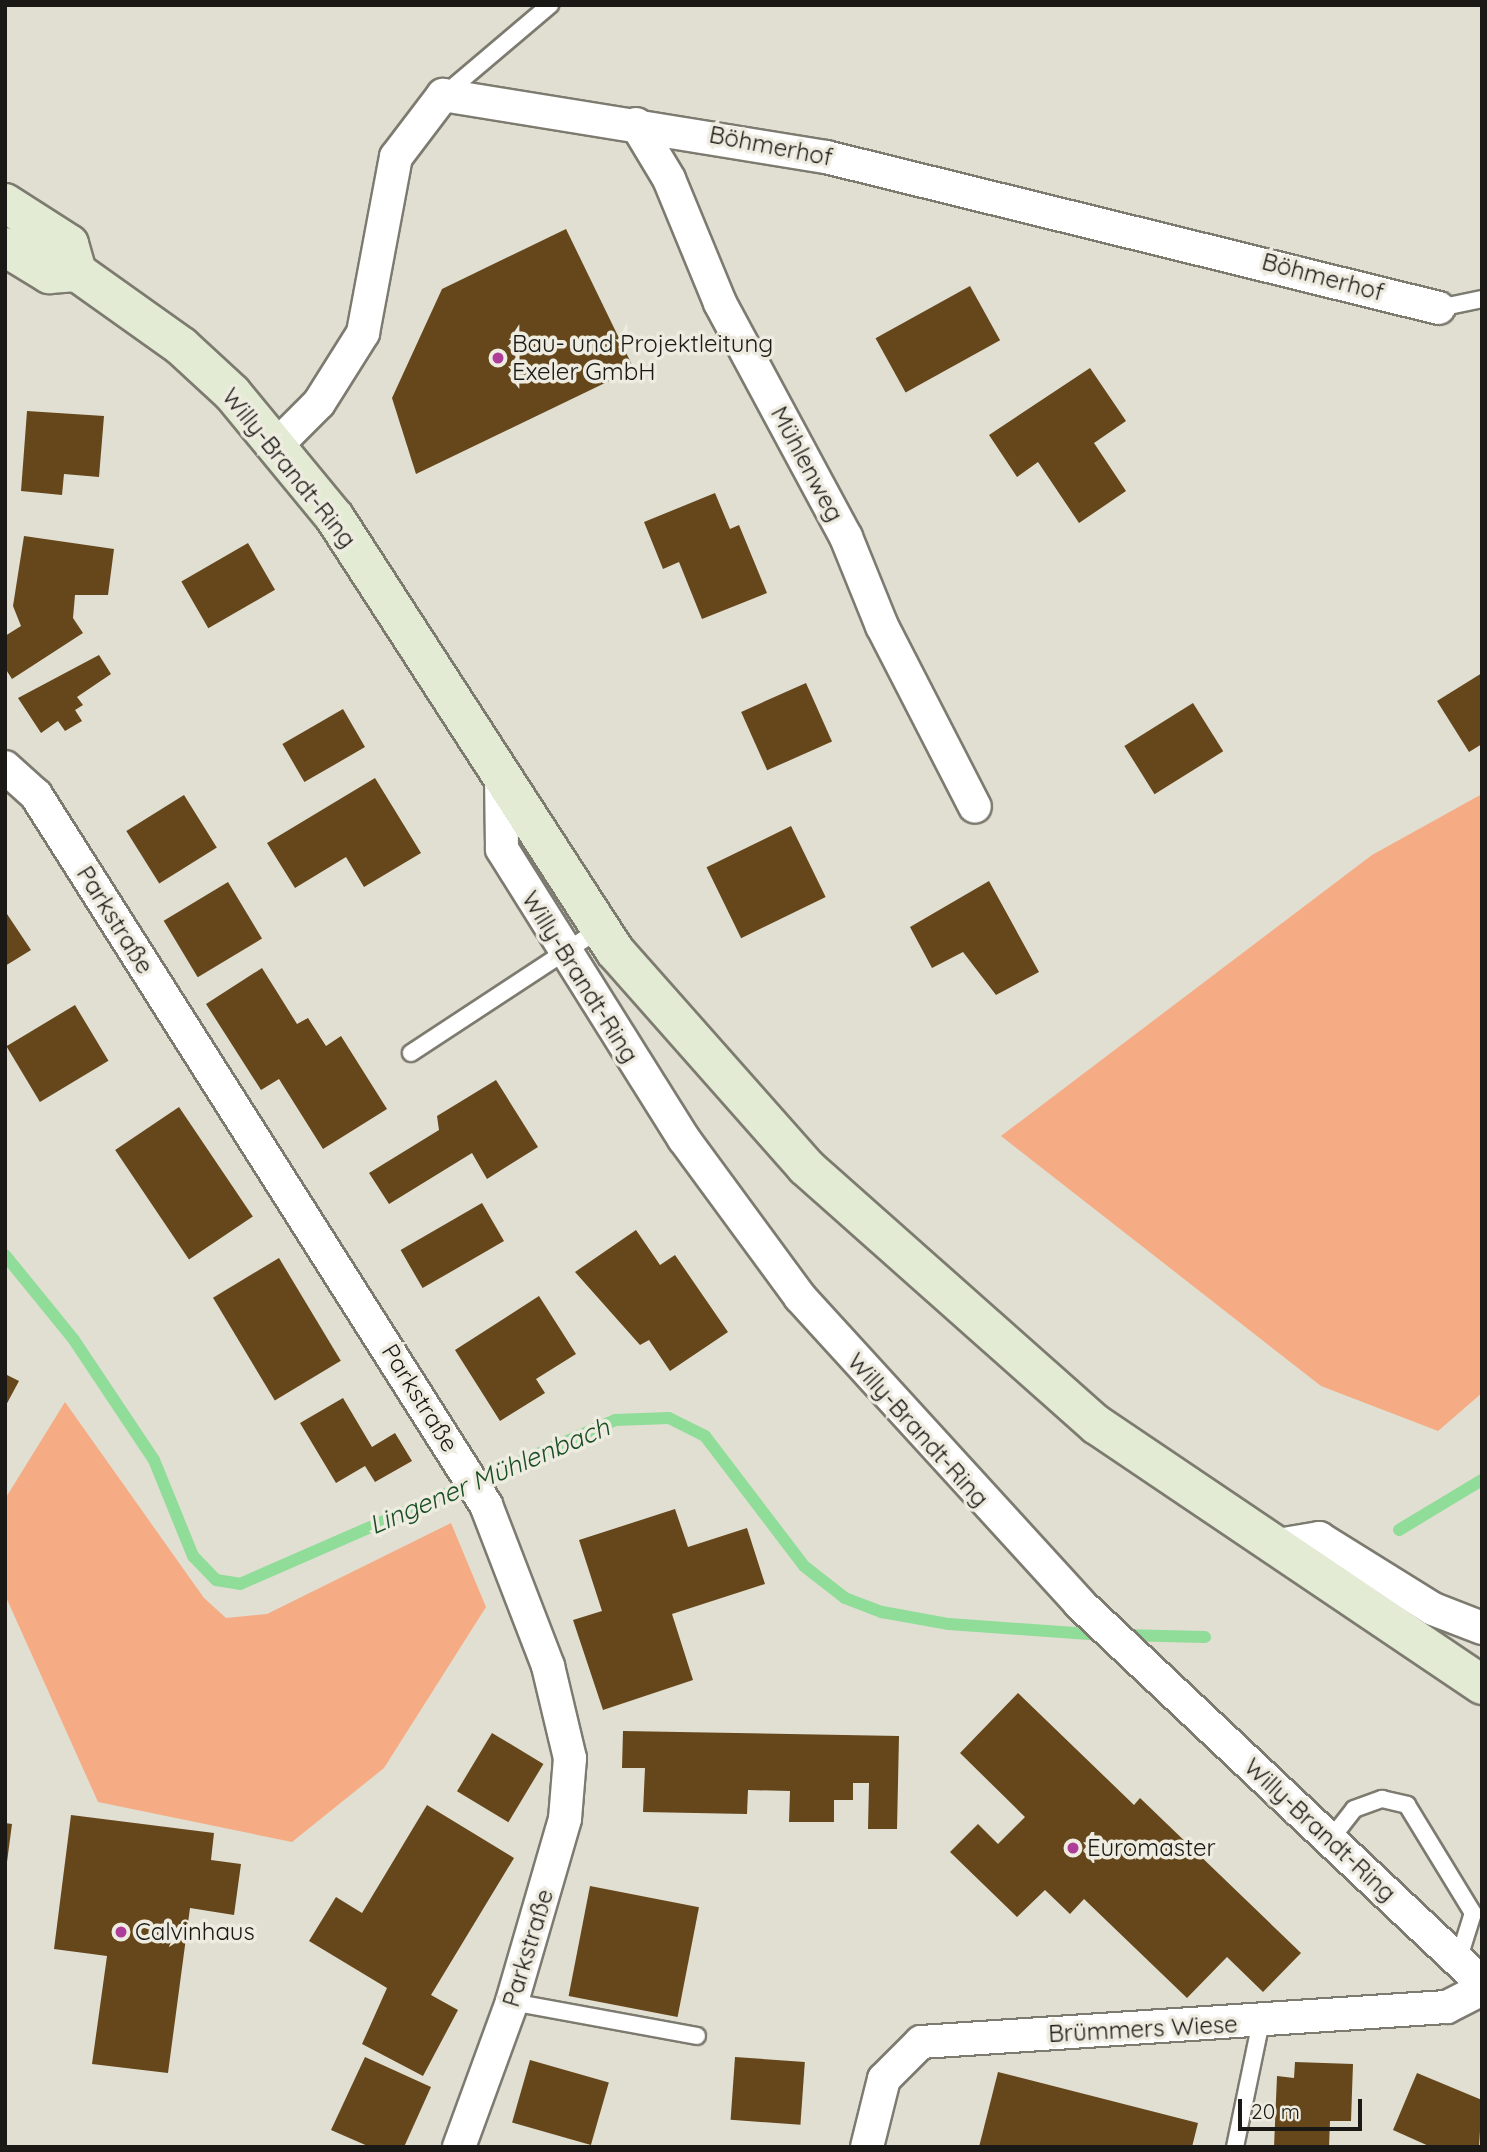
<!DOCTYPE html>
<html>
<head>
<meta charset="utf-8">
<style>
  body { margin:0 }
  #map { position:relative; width:1487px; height:2152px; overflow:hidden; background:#e1dfd2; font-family:Quicksand,sans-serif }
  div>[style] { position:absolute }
  .green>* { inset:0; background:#f5ac84 }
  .stream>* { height:12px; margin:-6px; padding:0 6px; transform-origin:6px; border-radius:6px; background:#90dc99 }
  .building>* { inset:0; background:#65471b; transform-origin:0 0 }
  .roads { filter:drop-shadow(2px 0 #7d7b70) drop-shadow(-2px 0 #7d7b70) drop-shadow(0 2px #7d7b70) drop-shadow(0 -2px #7d7b70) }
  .service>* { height:16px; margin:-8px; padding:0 8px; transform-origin:8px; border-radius:8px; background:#fff }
  .minor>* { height:32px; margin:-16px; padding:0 16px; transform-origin:16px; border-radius:16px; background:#fff }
  .secondary>* { height:38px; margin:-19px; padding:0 19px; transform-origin:19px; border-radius:19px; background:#e4ebd5 }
  .dots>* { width:19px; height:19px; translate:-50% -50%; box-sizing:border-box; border:4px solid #eeece0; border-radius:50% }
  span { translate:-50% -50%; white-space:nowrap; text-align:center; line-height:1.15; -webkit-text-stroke:7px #eeece0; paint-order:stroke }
  .street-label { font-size:24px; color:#1a1915 }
  .poi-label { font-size:24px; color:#1a1915 }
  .left { translate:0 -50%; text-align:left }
  .water-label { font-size:26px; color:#194e23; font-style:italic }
  .frame { position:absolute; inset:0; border:7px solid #1a1915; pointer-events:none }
  .scale { position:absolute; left:1238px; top:2099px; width:124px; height:32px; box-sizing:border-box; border:4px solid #1a1915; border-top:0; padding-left:9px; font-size:21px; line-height:24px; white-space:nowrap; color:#1a1915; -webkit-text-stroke:5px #eeece0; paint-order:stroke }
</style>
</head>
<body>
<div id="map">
  <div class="green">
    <div style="clip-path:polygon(1482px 794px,1482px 1393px,1438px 1431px,1321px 1386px,1001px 1136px,1372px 855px)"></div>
    <div style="clip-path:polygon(65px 1402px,204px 1598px,226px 1618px,267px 1614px,451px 1523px,486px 1607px,384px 1768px,292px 1842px,98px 1802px,5px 1595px,5px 1499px)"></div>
  </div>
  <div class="stream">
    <div style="left:5px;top:1255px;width:109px;rotate:50.9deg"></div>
    <div style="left:74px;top:1340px;width:144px;rotate:56.3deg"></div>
    <div style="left:154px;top:1460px;width:104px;rotate:67.9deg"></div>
    <div style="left:193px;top:1556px;width:33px;rotate:46deg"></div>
    <div style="left:216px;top:1580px;width:24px;rotate:9deg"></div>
    <div style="left:240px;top:1584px;width:409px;rotate:-23.6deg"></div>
    <div style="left:615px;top:1420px;width:54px;rotate:-2.1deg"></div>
    <div style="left:669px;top:1418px;width:40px;rotate:26.6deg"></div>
    <div style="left:705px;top:1436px;width:163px;rotate:52.7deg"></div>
    <div style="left:804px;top:1566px;width:52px;rotate:38deg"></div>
    <div style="left:845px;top:1598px;width:40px;rotate:21deg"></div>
    <div style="left:882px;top:1612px;width:68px;rotate:10.2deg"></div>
    <div style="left:949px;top:1624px;width:154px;rotate:4.1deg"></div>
    <div style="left:1399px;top:1530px;width:97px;rotate:-31.1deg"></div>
    <div style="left:1122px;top:1635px;width:83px;rotate:1.4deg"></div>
  </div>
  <div class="building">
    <div style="clip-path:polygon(566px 229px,634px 369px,416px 474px,392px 398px,442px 289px)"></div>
    <div style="left:970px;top:286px;width:62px;height:108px;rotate:61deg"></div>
    <div style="clip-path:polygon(1090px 368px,1126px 421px,1094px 443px,1126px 491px,1079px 523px,1038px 462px,1017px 477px,989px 435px)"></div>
    <div style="clip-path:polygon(27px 411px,104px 416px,99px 477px,64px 474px,62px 495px,21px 491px)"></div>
    <div style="clip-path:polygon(715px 493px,730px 529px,739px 525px,767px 593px,702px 619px,679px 562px,663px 569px,644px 522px)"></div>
    <div style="clip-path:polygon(24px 536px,114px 549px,108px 595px,75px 595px,73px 618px,83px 633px,12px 679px,5px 668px,5px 636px,21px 626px,13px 606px)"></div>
    <div style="left:248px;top:543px;width:54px;height:77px;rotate:60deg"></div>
    <div style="clip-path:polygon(99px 655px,111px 674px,77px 697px,83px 705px,75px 710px,82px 721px,65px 731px,58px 721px,41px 733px,18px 698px)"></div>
    <div style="clip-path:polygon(1482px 673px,1482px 744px,1469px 752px,1437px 701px)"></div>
    <div style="left:806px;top:683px;width:64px;height:71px;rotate:66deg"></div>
    <div style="left:1193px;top:703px;width:57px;height:81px;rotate:58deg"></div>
    <div style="left:343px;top:709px;width:44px;height:70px;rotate:60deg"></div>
    <div style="clip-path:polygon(375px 778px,421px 853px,364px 887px,346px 857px,295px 888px,267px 843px)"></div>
    <div style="left:184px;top:795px;width:62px;height:68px;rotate:58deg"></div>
    <div style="left:791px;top:826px;width:79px;height:94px;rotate:64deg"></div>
    <div style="clip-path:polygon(989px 881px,1039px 972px,996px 995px,963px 952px,932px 968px,910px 927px)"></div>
    <div style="left:228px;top:882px;width:66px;height:75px;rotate:59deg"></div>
    <div style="clip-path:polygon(5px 911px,31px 950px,5px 966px)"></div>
    <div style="clip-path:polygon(262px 968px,297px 1024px,308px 1018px,326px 1046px,341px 1036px,387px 1109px,323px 1149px,279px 1079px,261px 1090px,206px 1004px)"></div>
    <div style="left:75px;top:1005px;width:65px;height:80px;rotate:59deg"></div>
    <div style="clip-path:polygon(496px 1080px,538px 1147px,487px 1179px,472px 1153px,389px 1204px,369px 1173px,439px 1130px,437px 1116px)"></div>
    <div style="left:179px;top:1107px;width:132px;height:77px;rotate:56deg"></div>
    <div style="left:482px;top:1203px;width:44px;height:94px;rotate:60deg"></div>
    <div style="clip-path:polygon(636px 1230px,660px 1265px,675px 1255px,728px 1332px,670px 1371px,649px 1340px,640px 1345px,575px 1272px)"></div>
    <div style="left:279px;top:1258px;width:120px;height:77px;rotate:59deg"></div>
    <div style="clip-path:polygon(539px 1296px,576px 1354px,536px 1379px,545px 1393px,500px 1421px,455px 1350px)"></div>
    <div style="clip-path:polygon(5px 1374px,19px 1381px,5px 1407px)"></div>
    <div style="clip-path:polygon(343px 1398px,372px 1447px,395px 1433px,412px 1461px,375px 1482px,365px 1466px,336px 1483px,300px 1423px)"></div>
    <div style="clip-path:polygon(675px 1509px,688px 1547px,747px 1528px,765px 1584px,672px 1614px,693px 1680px,603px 1710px,573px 1620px,602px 1611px,579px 1540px)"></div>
    <div style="clip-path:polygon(1018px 1693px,1134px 1805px,1140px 1798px,1301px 1953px,1263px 1992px,1227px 1957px,1187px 1998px,1084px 1899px,1070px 1914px,1045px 1890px,1017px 1917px,950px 1852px,978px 1824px,998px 1844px,1025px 1817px,960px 1753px)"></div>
    <div style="clip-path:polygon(623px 1731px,899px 1736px,897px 1829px,868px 1829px,869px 1783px,853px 1783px,853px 1800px,834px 1800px,834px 1822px,789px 1822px,790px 1791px,748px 1790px,747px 1814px,643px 1812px,645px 1768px,622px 1768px)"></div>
    <div style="left:492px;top:1733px;width:60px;height:68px;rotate:31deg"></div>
    <div style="clip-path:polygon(427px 1805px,514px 1858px,431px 1995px,458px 2010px,423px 2076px,362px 2044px,387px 1988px,309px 1941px,336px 1897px,362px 1913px)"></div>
    <div style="clip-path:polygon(71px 1815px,214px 1833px,211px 1860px,241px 1864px,234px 1915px,190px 1908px,168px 2073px,92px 2064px,107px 1956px,54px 1949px)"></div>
    <div style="clip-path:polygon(5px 1823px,12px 1824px,7px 1862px,5px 1861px)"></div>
    <div style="left:590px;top:1886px;width:111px;height:112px;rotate:11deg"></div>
    <div style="clip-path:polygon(365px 2057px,431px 2087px,404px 2147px,370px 2147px,331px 2130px)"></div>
    <div style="left:735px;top:2057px;width:70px;height:63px;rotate:4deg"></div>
    <div style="left:530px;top:2060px;width:82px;height:65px;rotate:16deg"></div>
    <div style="clip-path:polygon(1295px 2062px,1353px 2064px,1351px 2121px,1330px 2121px,1329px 2147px,1274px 2147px,1277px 2076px,1294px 2078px)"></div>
    <div style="clip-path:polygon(998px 2072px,1198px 2123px,1192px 2147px,979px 2147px)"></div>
    <div style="clip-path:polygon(1417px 2073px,1482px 2100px,1479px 2147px,1431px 2147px,1393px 2130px)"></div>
  </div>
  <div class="roads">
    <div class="service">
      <div style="left:445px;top:94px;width:138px;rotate:-40.3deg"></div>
      <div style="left:1439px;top:308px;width:44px;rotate:-11.8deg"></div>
      <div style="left:411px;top:1053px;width:226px;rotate:-33.3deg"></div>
      <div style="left:1330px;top:1840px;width:39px;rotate:-52deg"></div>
      <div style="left:1354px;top:1809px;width:30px;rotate:-20deg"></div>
      <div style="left:1382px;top:1799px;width:26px;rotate:13deg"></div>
      <div style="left:1407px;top:1805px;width:127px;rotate:58.6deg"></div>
      <div style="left:1473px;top:1913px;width:50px;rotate:107.4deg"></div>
      <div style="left:512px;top:2002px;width:188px;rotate:10.4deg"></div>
      <div style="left:1235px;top:2147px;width:128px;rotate:-78.3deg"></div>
    </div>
    <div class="minor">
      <div style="left:636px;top:124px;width:64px;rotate:59deg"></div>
      <div style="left:669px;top:179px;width:134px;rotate:67.6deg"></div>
      <div style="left:720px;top:303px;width:266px;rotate:61.7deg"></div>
      <div style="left:846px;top:537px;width:96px;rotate:68deg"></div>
      <div style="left:882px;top:626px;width:203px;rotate:62.8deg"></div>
      <div style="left:277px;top:445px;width:59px;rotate:-45deg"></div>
      <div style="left:319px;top:403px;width:83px;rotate:-57.8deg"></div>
      <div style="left:363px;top:333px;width:179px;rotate:-79.4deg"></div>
      <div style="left:396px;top:157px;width:78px;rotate:-52.8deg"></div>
      <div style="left:443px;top:95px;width:388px;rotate:9.2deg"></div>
      <div style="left:826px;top:157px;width:631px;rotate:13.84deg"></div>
      <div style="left:5px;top:767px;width:42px;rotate:42.1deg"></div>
      <div style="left:36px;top:795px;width:841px;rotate:57.63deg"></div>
      <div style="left:486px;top:1505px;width:173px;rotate:68.9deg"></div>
      <div style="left:548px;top:1666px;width:95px;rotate:76.6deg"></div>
      <div style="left:570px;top:1758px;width:61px;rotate:94.7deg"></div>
      <div style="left:565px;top:1819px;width:191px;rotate:106.2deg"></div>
      <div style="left:512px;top:2002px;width:154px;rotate:110.1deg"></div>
      <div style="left:501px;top:776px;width:73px;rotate:89.2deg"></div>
      <div style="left:502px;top:849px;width:342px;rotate:57.9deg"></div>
      <div style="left:684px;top:1139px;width:196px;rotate:53.7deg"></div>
      <div style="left:800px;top:1297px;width:414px;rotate:47.6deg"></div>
      <div style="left:1079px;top:1603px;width:554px;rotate:43.32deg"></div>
      <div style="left:1272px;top:1546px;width:48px;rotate:-9.7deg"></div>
      <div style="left:1319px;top:1538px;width:134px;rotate:31.9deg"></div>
      <div style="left:1433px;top:1609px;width:53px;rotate:21.2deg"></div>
      <div style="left:867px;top:2147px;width:70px;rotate:-76deg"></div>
      <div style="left:884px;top:2079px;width:52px;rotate:-45deg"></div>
      <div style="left:921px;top:2042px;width:527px;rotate:-3.81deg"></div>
      <div style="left:1447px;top:2007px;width:39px;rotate:-27deg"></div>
    </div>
    <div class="secondary">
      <div style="left:5px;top:203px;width:76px;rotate:32.6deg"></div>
      <div style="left:69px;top:244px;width:29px;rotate:74deg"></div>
      <div style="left:5px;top:247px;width:52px;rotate:31.5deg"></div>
      <div style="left:49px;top:274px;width:28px;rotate:-4deg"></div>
      <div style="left:77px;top:272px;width:128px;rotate:35.4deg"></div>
      <div style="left:181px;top:346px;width:69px;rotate:42.7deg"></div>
      <div style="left:232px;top:393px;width:162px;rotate:50.5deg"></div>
      <div style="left:335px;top:518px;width:516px;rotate:57.11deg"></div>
      <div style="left:615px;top:951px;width:288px;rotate:48.5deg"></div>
      <div style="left:806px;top:1167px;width:389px;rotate:41.6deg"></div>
      <div style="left:1097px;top:1425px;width:465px;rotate:34deg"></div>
    </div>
  </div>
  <div class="dots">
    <div style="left:498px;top:358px;background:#ae3d99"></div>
    <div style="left:1073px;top:1848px;background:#ae3d99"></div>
    <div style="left:121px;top:1932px;background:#ae3d99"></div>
  </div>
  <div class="street-label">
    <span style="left:771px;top:146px;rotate:11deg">Böhmerhof</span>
    <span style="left:1323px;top:277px;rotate:15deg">Böhmerhof</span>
    <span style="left:807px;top:464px;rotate:62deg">Mühlenweg</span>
    <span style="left:289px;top:468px;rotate:51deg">Willy-Brandt-Ring</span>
    <span style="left:115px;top:920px;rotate:58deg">Parkstraße</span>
    <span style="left:580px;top:977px;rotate:58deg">Willy-Brandt-Ring</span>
    <span style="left:420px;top:1398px;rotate:58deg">Parkstraße</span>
    <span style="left:918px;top:1430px;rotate:48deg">Willy-Brandt-Ring</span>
    <span style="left:1320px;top:1830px;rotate:43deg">Willy-Brandt-Ring</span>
    <span style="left:528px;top:1948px;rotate:-73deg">Parkstraße</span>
    <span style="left:1143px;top:2029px;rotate:-3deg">Brümmers Wiese</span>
  </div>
  <div class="poi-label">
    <span class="left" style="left:512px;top:358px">Bau- und Projektleitung<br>Exeler GmbH</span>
    <span class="left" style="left:1087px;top:1848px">Euromaster</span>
    <span class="left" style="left:135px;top:1932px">Calvinhaus</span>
  </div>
  <div class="water-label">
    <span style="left:489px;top:1476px;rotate:-23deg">Lingener Mühlenbach</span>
  </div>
  <div class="frame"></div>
  <div class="scale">20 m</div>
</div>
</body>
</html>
